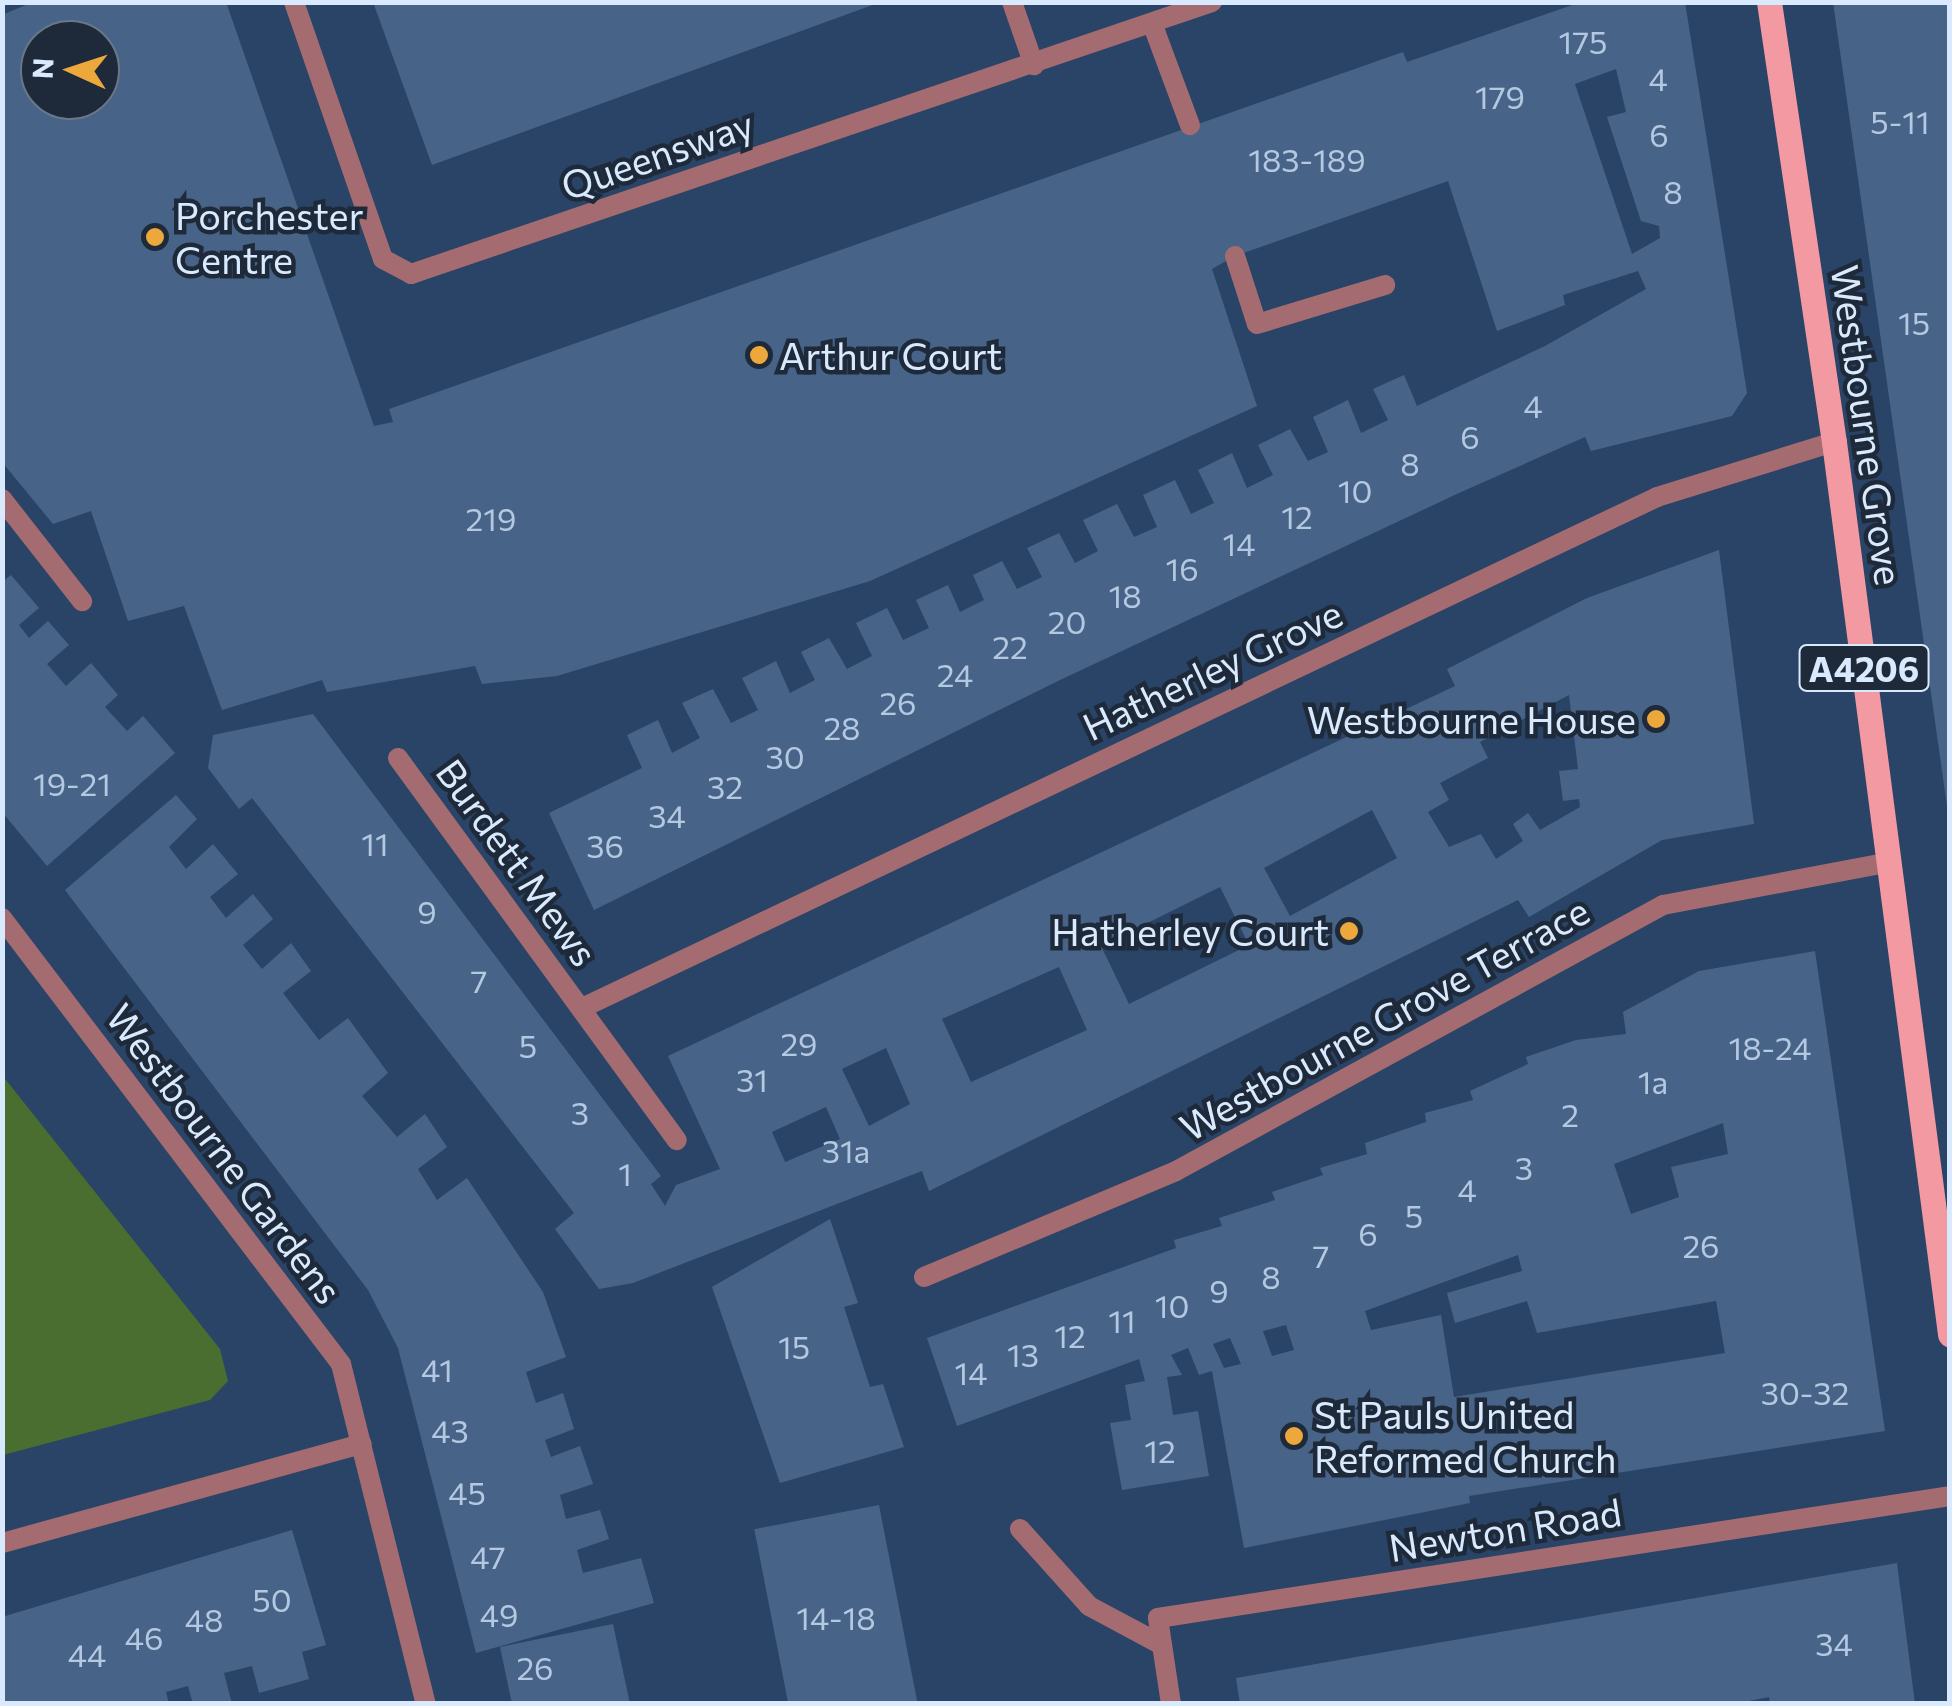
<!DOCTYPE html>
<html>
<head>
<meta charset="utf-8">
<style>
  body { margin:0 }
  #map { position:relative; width:1952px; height:1706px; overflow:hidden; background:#294466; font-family:Commissioner,sans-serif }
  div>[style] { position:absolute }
  .green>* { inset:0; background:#496e30 }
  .building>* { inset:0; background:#476488; transform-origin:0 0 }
  .lane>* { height:20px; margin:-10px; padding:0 10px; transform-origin:10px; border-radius:10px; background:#a46c70 }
  .street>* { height:20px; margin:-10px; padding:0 10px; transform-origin:10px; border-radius:10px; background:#a46c70 }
  .primary>* { height:25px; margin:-12.5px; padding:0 12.5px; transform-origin:12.5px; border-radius:12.5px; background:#f399a1 }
  .dots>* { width:28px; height:28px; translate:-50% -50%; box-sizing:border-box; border:5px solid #1e2a3a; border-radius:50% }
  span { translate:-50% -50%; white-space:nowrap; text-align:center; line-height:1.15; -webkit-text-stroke:9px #1e2a3a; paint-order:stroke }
  .number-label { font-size:32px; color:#b4c8e1 }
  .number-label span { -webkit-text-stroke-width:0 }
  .shield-label span { padding:2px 8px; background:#1e2a3a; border:2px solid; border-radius:8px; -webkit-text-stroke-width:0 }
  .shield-label { font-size:35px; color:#d9eaff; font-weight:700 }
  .street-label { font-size:38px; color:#d9eaff }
  .poi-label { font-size:38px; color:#d9eaff }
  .left { translate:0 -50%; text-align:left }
  .right { translate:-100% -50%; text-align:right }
  .frame { position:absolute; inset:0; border:5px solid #d9eaff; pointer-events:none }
  .north { position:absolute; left:20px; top:20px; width:100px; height:100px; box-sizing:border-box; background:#1e2a3a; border:2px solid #697789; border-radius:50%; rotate:273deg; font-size:28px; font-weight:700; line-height:40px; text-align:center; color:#d9eaff }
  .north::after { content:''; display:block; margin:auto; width:35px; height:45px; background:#eda83c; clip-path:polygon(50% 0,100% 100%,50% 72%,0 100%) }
</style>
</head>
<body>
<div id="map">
  <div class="green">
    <div style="clip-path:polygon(2px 1075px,220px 1349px,228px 1381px,210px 1400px,3px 1455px)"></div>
  </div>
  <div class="building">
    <div style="clip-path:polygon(evenodd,33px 2px,226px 2px,374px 426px,393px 422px,389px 409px,1403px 52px,1407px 62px,1581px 2px,1685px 2px,1747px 393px,1732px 416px,1591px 451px,1585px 437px,1459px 493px,1060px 680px,594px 910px,549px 813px,642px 768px,627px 735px,658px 720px,672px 753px,700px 738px,682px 703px,713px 689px,731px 723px,758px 710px,742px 678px,776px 661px,790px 693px,815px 680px,801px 652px,829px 638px,847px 669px,872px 656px,856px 623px,887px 608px,903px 640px,929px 628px,916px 600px,948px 585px,960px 612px,984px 600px,973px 575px,1002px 561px,1017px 589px,1042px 577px,1027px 548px,1059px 533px,1075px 563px,1098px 551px,1083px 520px,1117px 504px,1134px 537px,1157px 527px,1143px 495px,1175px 480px,1191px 514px,1214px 503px,1198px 470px,1232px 453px,1247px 488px,1273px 475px,1258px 445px,1290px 429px,1308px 461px,1328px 452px,1313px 417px,1348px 400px,1361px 433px,1388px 420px,1373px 389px,1404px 375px,1417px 406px,1545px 346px,1646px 289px,1638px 271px,1563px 295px,1565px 305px,1497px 331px,1448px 181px,1235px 256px,1212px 269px,1257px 406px,870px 581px,557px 676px,482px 684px,475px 666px,327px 692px,322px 680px,222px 710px,184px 606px,128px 621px,91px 511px,53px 524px,2px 462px,2px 15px,33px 2px,40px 40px,100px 40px,100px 100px,40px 100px,40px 40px,33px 2px,1616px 69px,1626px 112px,1607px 117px,1641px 221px,1659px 226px,1660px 238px,1632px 254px,1575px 84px,1616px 69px)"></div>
    <div style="clip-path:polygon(373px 2px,878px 2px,878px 3px,432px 165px)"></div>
    <div style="clip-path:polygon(1833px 2px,1950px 2px,1950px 806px,1947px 806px)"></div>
    <div style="clip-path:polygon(evenodd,1719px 550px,1754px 824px,1662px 840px,1529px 917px,1518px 900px,929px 1191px,922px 1171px,633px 1283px,599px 1289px,555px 1229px,574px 1213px,252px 798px,239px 809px,208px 768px,213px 735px,313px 714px,661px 1176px,651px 1184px,665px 1206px,676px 1185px,720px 1169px,668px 1056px,1455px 686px,1447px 669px,1587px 598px,1719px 550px,1569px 695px,1578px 769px,1559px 771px,1563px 801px,1579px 799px,1580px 807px,1540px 830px,1528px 813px,1513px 824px,1523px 841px,1496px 859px,1481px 834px,1449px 847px,1428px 812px,1449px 800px,1440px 783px,1488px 758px,1480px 742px,1569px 695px,1719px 550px,1372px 810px,1397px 858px,1290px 916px,1264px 868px,1372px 810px,1719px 550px,1220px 887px,1249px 945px,1129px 1004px,1101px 946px,1220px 887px,1719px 550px,1059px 967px,1087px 1030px,971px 1082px,942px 1019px,1059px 967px,1719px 550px,886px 1048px,910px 1104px,869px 1126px,842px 1069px,886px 1048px,1719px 550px,826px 1107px,840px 1139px,785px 1162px,772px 1132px,826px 1107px)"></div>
    <div style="clip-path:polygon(11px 575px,39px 608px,19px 625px,29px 638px,48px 621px,69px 645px,47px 664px,66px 686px,91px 663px,118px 695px,105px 707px,127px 731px,143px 716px,175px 753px,47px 866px,2px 812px,2px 582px)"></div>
    <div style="clip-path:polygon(176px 795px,197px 819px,169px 847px,186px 869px,213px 844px,238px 874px,210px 897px,226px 918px,253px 894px,273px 919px,243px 945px,262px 969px,291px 943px,311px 971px,283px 993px,319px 1040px,348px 1018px,388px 1073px,362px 1096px,397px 1137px,425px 1114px,447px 1147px,418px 1169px,437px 1200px,467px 1178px,543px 1292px,566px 1357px,526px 1372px,536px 1403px,563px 1393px,574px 1429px,545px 1440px,551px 1457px,580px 1446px,593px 1484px,560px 1495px,566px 1519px,600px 1510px,609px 1539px,577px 1550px,583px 1573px,641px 1558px,654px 1603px,476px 1653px,398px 1348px,368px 1290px,65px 890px)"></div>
    <div style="clip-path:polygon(evenodd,1815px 951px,1885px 1431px,1469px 1496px,1470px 1503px,1244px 1548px,1212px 1371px,1199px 1375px,1188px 1348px,1171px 1355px,1182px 1375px,1167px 1377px,1173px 1415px,1198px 1411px,1209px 1476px,1122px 1490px,1110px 1423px,1131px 1420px,1125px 1385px,1145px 1381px,1139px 1359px,957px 1426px,927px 1338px,1176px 1248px,1174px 1240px,1222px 1226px,1219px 1218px,1275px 1200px,1272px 1192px,1323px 1175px,1320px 1168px,1367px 1154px,1365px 1143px,1426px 1122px,1425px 1113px,1473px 1100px,1470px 1091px,1528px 1064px,1526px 1057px,1576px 1040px,1626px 1034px,1623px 1012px,1699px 971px,1815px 951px,1723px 1123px,1728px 1154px,1671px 1167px,1679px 1197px,1631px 1214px,1614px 1164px,1723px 1123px,1815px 951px,1518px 1255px,1522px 1271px,1447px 1293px,1455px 1323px,1527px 1301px,1537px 1333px,1716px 1301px,1725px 1353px,1454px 1397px,1441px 1315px,1371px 1330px,1365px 1311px,1518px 1255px,1815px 951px,1286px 1325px,1294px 1350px,1272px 1356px,1263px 1331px,1286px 1325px,1815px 951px,1230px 1338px,1241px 1364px,1224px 1368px,1213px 1344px,1230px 1338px)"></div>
    <div style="clip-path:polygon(830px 1219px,858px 1303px,844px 1307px,870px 1387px,883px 1384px,904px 1447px,780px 1483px,712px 1287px)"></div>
    <div style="left:879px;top:1505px;width:203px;height:127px;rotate:79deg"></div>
    <div style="clip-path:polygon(292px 1530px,326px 1645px,302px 1652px,309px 1679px,259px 1693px,252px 1666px,224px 1673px,232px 1704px,193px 1704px,188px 1686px,166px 1692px,169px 1704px,2px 1704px,2px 1617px)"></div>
    <div style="clip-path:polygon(1897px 1563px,1915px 1704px,1770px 1704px,1769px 1697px,1734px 1704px,1240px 1704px,1236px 1678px)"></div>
    <div style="clip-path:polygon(613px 1624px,630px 1704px,512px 1704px,500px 1647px)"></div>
  </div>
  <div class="lane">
    <div style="left:1012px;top:2px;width:67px;rotate:70.8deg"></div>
    <div style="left:1152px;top:23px;width:109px;rotate:69.6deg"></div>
    <div style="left:1235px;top:256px;width:71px;rotate:72.1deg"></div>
    <div style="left:1257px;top:324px;width:134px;rotate:-16.9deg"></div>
    <div style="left:2px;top:499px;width:130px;rotate:51.9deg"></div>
    <div style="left:1020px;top:1529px;width:103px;rotate:48.1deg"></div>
    <div style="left:1089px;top:1606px;width:83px;rotate:28.1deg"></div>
  </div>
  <div class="street">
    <div style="left:294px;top:2px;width:272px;rotate:70.9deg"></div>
    <div style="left:383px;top:259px;width:32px;rotate:28deg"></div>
    <div style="left:411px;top:274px;width:846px;rotate:-18.76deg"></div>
    <div style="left:398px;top:758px;width:473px;rotate:53.9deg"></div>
    <div style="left:2px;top:918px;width:560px;rotate:52.76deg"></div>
    <div style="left:341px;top:1364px;width:350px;rotate:76deg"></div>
    <div style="left:582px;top:1008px;width:1190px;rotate:-25.42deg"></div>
    <div style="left:1657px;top:497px;width:185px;rotate:-17.3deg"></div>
    <div style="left:924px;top:1277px;width:273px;rotate:-22.8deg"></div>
    <div style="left:1176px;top:1171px;width:555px;rotate:-28.64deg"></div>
    <div style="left:1663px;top:905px;width:231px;rotate:-10.7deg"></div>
    <div style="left:2px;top:1543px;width:373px;rotate:-15.4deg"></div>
    <div style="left:1171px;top:1704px;width:87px;rotate:-98.6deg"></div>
    <div style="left:1158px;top:1618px;width:801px;rotate:-8.76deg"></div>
  </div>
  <div class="primary">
    <div style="left:1769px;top:2px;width:445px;rotate:81.6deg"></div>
    <div style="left:1834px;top:442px;width:900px;rotate:82.59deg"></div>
  </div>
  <div class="dots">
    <div style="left:155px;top:237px;background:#eda83c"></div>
    <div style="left:759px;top:355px;background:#eda83c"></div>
    <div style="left:1656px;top:719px;background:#eda83c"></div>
    <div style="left:1349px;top:931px;background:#eda83c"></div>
    <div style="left:1294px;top:1436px;background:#eda83c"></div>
  </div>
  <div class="number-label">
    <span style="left:1583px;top:41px">175</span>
    <span style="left:1658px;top:78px">4</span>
    <span style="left:1500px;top:96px">179</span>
    <span style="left:1900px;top:121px">5-11</span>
    <span style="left:1659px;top:134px">6</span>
    <span style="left:1307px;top:159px">183-189</span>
    <span style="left:1673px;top:191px">8</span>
    <span style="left:1914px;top:322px">15</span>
    <span style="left:1533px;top:405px">4</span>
    <span style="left:1470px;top:436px">6</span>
    <span style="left:1410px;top:463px">8</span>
    <span style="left:1355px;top:490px">10</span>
    <span style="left:1297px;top:516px">12</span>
    <span style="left:491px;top:518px">219</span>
    <span style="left:1239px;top:543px">14</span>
    <span style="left:1182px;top:568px">16</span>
    <span style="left:1125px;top:595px">18</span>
    <span style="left:1067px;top:621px">20</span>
    <span style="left:1010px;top:646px">22</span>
    <span style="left:955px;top:674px">24</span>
    <span style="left:898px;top:702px">26</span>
    <span style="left:842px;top:727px">28</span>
    <span style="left:785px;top:756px">30</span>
    <span style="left:72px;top:783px">19-21</span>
    <span style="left:725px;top:786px">32</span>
    <span style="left:667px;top:815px">34</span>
    <span style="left:375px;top:843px">11</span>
    <span style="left:605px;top:845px">36</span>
    <span style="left:427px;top:911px">9</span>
    <span style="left:479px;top:980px">7</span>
    <span style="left:799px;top:1043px">29</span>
    <span style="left:528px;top:1045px">5</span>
    <span style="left:1770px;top:1047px">18-24</span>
    <span style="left:752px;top:1079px">31</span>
    <span style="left:1653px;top:1081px">1a</span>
    <span style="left:580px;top:1112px">3</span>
    <span style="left:1570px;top:1114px">2</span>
    <span style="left:846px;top:1150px">31a</span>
    <span style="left:1524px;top:1167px">3</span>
    <span style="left:625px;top:1173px">1</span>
    <span style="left:1467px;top:1189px">4</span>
    <span style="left:1414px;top:1215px">5</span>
    <span style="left:1368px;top:1233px">6</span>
    <span style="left:1701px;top:1245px">26</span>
    <span style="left:1321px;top:1255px">7</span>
    <span style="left:1271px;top:1276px">8</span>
    <span style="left:1219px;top:1290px">9</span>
    <span style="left:1172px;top:1305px">10</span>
    <span style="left:1122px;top:1320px">11</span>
    <span style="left:1070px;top:1335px">12</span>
    <span style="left:794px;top:1346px">15</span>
    <span style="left:1023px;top:1354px">13</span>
    <span style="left:437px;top:1369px">41</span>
    <span style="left:971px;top:1372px">14</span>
    <span style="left:1805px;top:1392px">30-32</span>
    <span style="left:450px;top:1430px">43</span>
    <span style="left:1160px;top:1450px">12</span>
    <span style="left:467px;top:1492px">45</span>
    <span style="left:488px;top:1556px">47</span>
    <span style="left:272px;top:1599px">50</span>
    <span style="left:499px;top:1614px">49</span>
    <span style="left:836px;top:1617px">14-18</span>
    <span style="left:204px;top:1619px">48</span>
    <span style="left:144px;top:1637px">46</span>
    <span style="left:1834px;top:1643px">34</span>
    <span style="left:87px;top:1654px">44</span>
    <span style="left:535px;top:1667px">26</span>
  </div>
  <div class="shield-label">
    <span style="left:1864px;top:668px">A4206</span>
  </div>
  <div class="street-label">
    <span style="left:657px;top:154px;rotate:-19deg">Queensway</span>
    <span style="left:1868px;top:425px;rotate:82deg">Westbourne Grove</span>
    <span style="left:1212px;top:669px;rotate:-25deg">Hatherley Grove</span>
    <span style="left:518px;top:862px;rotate:54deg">Burdett Mews</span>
    <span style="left:1384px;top:1018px;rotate:-29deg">Westbourne Grove Terrace</span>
    <span style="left:225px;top:1153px;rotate:53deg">Westbourne Gardens</span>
    <span style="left:1505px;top:1529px;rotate:-9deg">Newton Road</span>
  </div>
  <div class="poi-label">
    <span class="left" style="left:175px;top:237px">Porchester<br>Centre</span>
    <span class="left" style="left:779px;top:355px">Arthur Court</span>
    <span class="right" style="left:1636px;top:719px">Westbourne House</span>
    <span class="right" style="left:1329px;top:931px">Hatherley Court</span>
    <span class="left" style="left:1314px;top:1436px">St Pauls United<br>Reformed Church</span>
  </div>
  <div class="frame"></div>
  <div class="north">N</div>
</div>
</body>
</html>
